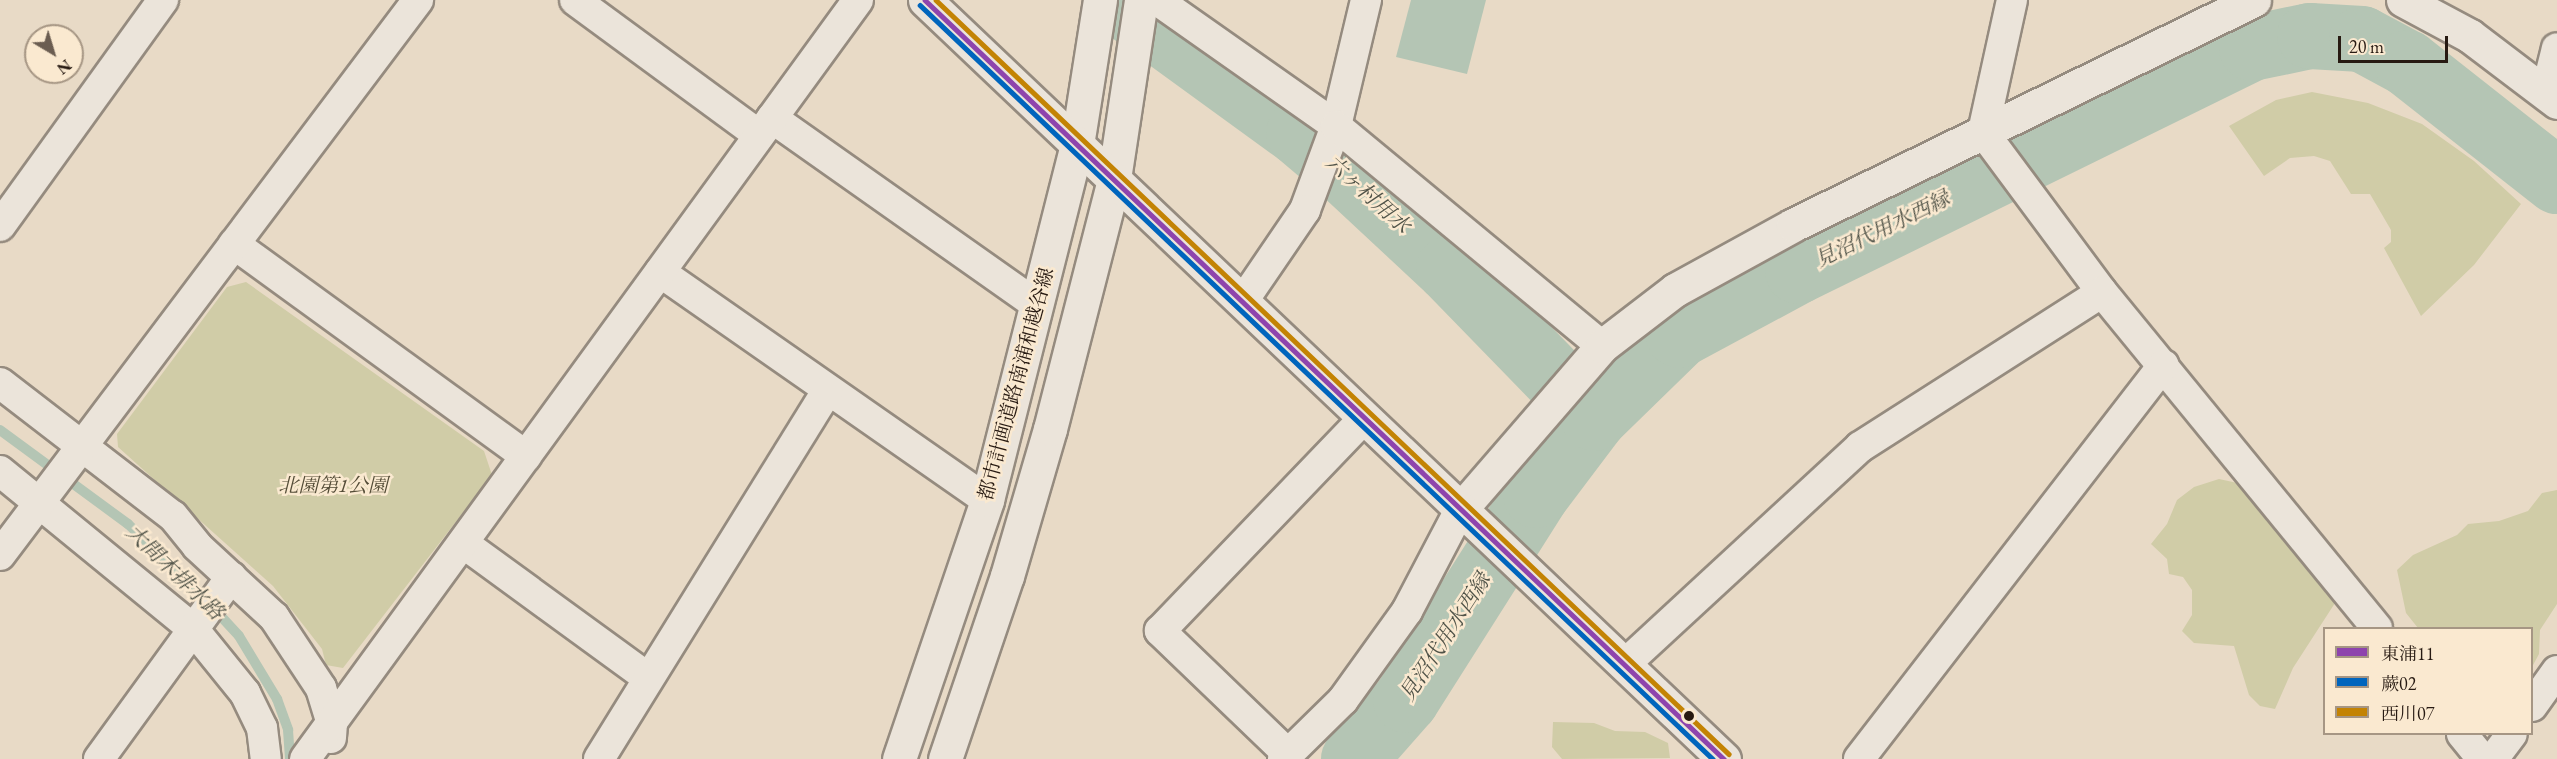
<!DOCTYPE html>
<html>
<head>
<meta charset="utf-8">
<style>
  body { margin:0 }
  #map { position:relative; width:2557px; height:759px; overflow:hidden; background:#e8dac6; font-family:"EB Garamond","Noto Serif JP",serif }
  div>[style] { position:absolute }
  .green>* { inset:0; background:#d0cca7 }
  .water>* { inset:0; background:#b4c5b4 }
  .stream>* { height:10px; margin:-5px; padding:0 5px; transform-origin:5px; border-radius:5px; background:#b4c5b4 }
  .river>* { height:66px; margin:-33px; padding:0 33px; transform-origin:33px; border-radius:33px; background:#b4c5b4 }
  .roads { filter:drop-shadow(2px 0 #958b7f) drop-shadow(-2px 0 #958b7f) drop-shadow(0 2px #958b7f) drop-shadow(0 -2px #958b7f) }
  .minor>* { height:30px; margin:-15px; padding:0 15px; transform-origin:15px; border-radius:15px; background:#ebe4da }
  .tertiary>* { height:33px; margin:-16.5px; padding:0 16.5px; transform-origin:16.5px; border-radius:16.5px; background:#ebe4da }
  .secondary>* { height:33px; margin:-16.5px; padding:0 16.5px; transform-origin:16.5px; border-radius:16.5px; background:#ebe4da }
  .bus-1>* { height:4.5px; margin:-2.25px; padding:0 2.25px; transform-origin:2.25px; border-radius:2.25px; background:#8e44ad }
  .bus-2>* { height:4.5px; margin:-2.25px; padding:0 2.25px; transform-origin:2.25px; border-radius:2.25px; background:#0065bd }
  .bus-3>* { height:4.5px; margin:-2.25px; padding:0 2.25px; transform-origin:2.25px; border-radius:2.25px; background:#c38304 }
  .dots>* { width:16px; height:16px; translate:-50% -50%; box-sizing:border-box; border:3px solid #fae9d0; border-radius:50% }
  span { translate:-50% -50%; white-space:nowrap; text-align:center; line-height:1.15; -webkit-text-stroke:5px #fae9d0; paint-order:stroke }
  .street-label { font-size:20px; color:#271a12 }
  .park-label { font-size:20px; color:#544c37; font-style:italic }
  .water-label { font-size:21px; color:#505348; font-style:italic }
  .legend { position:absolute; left:2323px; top:627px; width:210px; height:108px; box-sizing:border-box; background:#fae9d0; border:2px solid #a69684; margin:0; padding:8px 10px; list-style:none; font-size:18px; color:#271a12 }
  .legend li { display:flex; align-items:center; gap:12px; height:30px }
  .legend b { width:30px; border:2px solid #a69684 }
  .north { position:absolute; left:24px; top:24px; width:60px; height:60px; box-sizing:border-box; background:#fae9d0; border:2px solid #a69684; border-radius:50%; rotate:142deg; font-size:16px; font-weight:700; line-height:24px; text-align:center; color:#271a12 }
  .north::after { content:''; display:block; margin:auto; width:21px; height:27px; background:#6b5d51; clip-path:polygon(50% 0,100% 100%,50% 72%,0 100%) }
  .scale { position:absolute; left:2338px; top:36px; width:110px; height:27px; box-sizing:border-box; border:3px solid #271a12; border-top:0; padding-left:8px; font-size:18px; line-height:21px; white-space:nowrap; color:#271a12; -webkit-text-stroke:4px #fae9d0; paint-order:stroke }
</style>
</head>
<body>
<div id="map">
  <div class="green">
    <div style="clip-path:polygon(2312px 92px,2368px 103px,2422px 124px,2474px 161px,2521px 204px,2474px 265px,2421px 316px,2384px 248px,2391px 242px,2391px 230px,2370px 194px,2351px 194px,2330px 161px,2314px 156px,2290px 158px,2264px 176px,2229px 126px,2276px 100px)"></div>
    <div style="clip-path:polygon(246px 282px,484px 451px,492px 475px,343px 668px,326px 665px,322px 649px,273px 586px,118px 447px,117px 434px,227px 287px)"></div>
    <div style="clip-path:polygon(2219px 479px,2242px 484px,2316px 526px,2318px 572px,2335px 603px,2293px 668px,2275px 709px,2260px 706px,2249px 695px,2234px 646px,2194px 643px,2182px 631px,2192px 615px,2192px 590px,2183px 577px,2169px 574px,2167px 559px,2151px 544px,2167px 524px,2177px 500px,2194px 487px)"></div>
    <div style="clip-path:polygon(2557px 490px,2557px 604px,2540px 630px,2539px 654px,2532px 667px,2532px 628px,2418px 628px,2406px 613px,2397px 570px,2413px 555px,2457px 535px,2468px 524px,2499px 521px,2528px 511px,2542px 493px)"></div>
    <div style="clip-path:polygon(1553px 722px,1594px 723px,1615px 731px,1645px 732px,1668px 743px,1670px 758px,1562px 759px,1552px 747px)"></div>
    <div style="clip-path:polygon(1360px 739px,1383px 754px,1381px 759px,1333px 759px,1347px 744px)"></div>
  </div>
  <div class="water">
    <div style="clip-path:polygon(1411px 0,1486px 0,1467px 74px,1396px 57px)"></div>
  </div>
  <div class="stream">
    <div style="left:0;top:430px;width:159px;rotate:36.3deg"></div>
    <div style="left:128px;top:524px;width:88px;rotate:43.6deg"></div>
    <div style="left:192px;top:585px;width:69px;rotate:47.3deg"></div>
    <div style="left:239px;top:636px;width:74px;rotate:58.9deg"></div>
    <div style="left:277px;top:699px;width:33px;rotate:70deg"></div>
    <div style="left:288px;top:730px;width:29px;rotate:86deg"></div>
  </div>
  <div class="river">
    <div style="left:1116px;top:0;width:226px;rotate:36deg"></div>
    <div style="left:1299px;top:133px;width:60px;rotate:40.3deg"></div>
    <div style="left:1345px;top:172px;width:142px;rotate:43deg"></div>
    <div style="left:1449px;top:269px;width:208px;rotate:45.8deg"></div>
    <div style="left:1354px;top:759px;width:79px;rotate:-48.6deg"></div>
    <div style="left:1406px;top:700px;width:243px;rotate:-57.6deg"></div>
    <div style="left:1536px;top:495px;width:96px;rotate:-53deg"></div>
    <div style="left:1594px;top:418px;width:119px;rotate:-44.3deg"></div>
    <div style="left:1679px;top:335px;width:135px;rotate:-28.3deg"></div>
    <div style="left:1798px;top:271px;width:506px;rotate:-26.16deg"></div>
    <div style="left:2252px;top:48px;width:59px;rotate:-11.7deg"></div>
    <div style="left:2310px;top:36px;width:52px;rotate:3.3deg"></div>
    <div style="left:2362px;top:39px;width:51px;rotate:28.1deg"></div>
    <div style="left:2407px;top:63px;width:191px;rotate:38.2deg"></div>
  </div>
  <div class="roads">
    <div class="minor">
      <div style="left:575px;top:0;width:228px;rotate:36.3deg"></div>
      <div style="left:1157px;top:0;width:219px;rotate:35.1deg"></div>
      <div style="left:1336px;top:126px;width:90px;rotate:110.3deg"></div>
      <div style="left:1305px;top:210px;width:110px;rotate:124.3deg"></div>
      <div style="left:1366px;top:0;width:130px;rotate:103.4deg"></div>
      <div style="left:1336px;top:126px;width:345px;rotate:39.6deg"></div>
      <div style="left:2012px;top:0;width:135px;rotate:102.4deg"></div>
      <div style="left:1983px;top:132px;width:199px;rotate:53.4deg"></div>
      <div style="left:2102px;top:292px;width:434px;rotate:50.7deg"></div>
      <div style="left:2546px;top:92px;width:45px;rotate:-76deg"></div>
      <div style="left:772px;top:118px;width:324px;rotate:35.2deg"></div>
      <div style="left:0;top:226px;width:279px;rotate:-54.2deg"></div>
      <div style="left:234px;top:244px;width:361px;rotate:36deg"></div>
      <div style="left:660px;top:272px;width:399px;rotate:34.9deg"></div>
      <div style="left:0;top:383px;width:218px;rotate:37.6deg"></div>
      <div style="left:173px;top:516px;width:38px;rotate:51deg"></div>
      <div style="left:197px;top:546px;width:105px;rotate:42.7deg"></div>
      <div style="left:274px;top:617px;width:85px;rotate:56.5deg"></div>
      <div style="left:321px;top:688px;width:37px;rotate:73deg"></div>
      <div style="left:332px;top:723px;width:15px;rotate:94deg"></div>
      <div style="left:0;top:471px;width:251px;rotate:39.3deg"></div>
      <div style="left:194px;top:630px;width:81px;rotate:51deg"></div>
      <div style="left:245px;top:693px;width:39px;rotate:64deg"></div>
      <div style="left:262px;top:728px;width:31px;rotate:83deg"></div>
      <div style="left:463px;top:543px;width:229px;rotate:36.1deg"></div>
      <div style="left:0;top:555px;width:695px;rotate:-53.01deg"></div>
      <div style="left:1625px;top:664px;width:320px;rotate:-42.7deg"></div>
      <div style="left:1860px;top:447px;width:287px;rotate:-32.6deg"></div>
      <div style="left:2532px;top:706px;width:43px;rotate:-54.5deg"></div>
      <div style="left:2462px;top:734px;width:32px;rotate:51deg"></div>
      <div style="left:1288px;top:754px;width:178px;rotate:-136.1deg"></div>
      <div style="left:1160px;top:631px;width:295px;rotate:-46.2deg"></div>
      <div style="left:99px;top:759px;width:225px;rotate:-54deg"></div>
      <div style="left:305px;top:759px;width:939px;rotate:-53.92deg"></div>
      <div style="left:599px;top:759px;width:433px;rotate:-58.2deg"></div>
      <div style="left:1283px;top:759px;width:84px;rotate:-44.5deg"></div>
      <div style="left:1343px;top:700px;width:110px;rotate:-54.3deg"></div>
      <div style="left:1407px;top:611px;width:114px;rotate:-62.3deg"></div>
      <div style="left:1859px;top:759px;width:498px;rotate:-52.3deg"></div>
      <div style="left:2493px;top:759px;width:31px;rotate:-53deg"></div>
    </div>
    <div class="tertiary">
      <div style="left:2403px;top:0;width:76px;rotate:28.2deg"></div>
      <div style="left:2470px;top:36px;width:109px;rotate:37.2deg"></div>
      <div style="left:1460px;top:510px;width:217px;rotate:-49.1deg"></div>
      <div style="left:1602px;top:346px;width:92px;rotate:-37.5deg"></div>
      <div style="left:1675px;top:290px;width:135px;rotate:-28.8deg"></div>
      <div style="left:1793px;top:225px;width:513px;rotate:-26.02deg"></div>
      <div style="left:899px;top:759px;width:274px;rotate:-71.2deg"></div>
      <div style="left:987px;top:500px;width:366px;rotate:-75.8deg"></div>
      <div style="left:1077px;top:145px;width:147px;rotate:-81deg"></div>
      <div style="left:945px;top:759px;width:193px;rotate:-71.3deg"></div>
      <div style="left:1007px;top:576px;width:153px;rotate:-73.7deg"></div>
      <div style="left:1050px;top:429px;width:258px;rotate:-75.6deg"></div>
      <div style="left:1114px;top:179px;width:181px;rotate:-81.4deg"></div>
    </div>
    <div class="secondary">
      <div style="left:925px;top:0;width:1102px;rotate:43.53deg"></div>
    </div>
  </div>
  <div class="bus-1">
    <div style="left:925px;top:0;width:1102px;rotate:43.53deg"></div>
  </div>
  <div class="bus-2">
    <div style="left:920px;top:5px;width:1094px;rotate:43.56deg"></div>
  </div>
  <div class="bus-3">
    <div style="left:936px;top:0;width:1094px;rotate:43.56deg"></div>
  </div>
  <div class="dots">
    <div style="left:1689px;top:716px;background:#271a12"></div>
  </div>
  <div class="street-label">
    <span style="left:1016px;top:384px;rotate:-75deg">都市計画道路南浦和越谷線</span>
  </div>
  <div class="park-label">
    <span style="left:333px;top:485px">北園第1公園</span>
  </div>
  <div class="water-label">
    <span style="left:1368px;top:194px;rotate:42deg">六ヶ村用水</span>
    <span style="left:1882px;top:229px;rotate:-26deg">見沼代用水西縁</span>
    <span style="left:175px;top:572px;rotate:44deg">大間木排水路</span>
    <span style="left:1445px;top:637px;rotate:-57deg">見沼代用水西縁</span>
  </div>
  <ul class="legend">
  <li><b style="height:8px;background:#8e44ad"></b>東浦11</li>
  <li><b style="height:8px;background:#0065bd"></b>蕨02</li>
  <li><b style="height:8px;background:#c38304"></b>西川07</li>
  </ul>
  <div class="north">N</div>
  <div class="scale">20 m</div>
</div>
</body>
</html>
